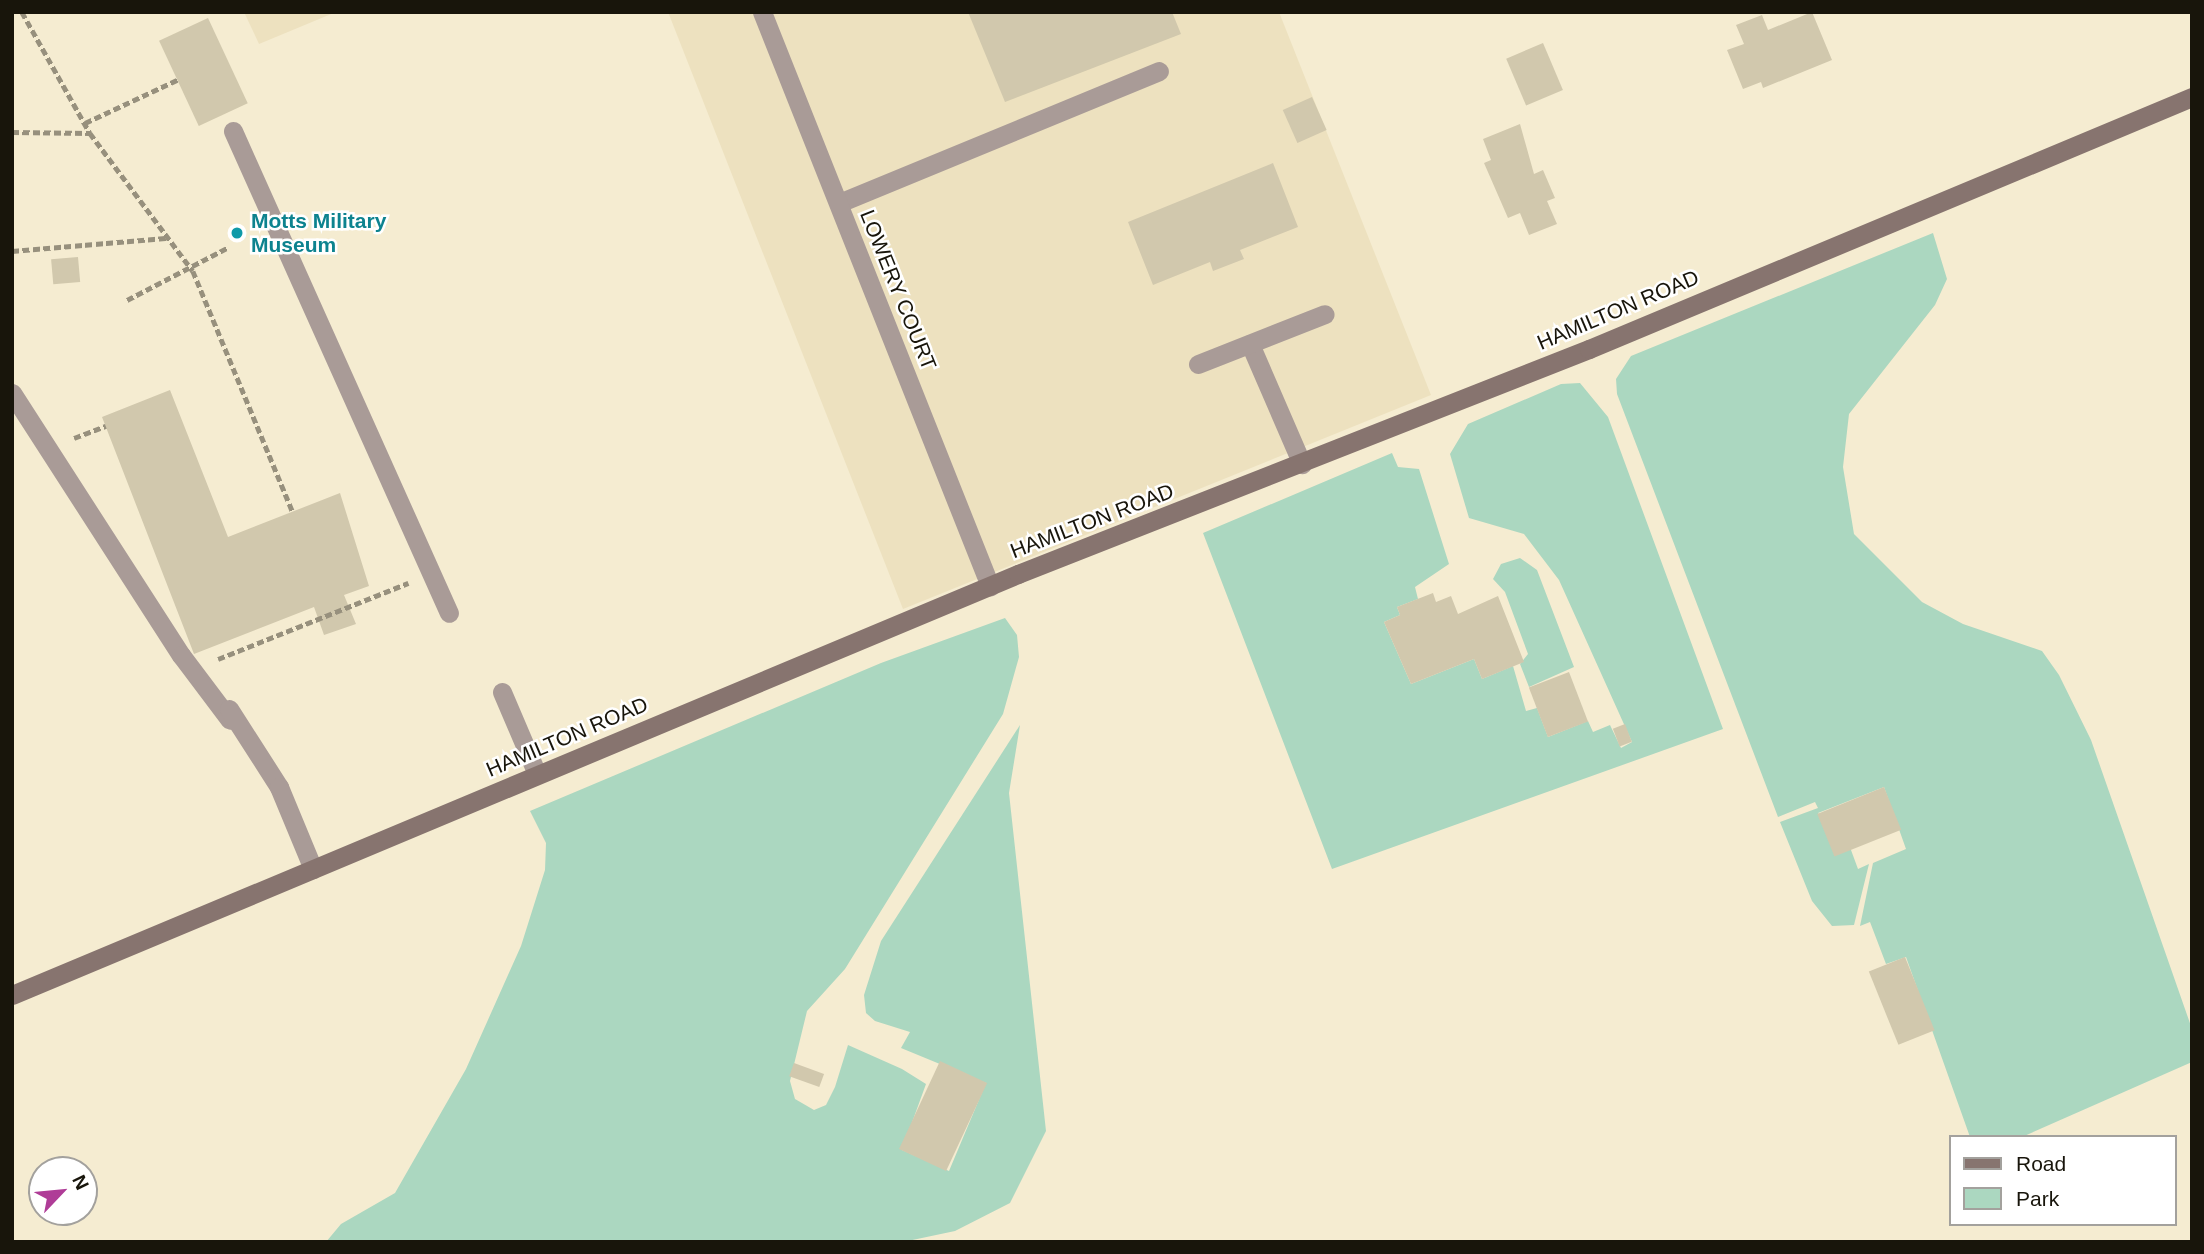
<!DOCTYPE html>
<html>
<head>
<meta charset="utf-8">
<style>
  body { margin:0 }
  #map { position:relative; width:2204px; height:1254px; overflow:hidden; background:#f5ecd1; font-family:Arial,sans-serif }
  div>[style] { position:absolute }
  .built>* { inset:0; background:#ede1bf }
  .green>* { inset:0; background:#abd7c0 }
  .building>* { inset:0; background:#d1c8ad; transform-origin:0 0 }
  .path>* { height:4.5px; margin-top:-2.25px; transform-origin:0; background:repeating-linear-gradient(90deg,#97907d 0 7px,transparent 0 10.5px) }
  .service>* { height:19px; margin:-9.5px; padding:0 9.5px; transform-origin:9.5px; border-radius:9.5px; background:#a99b97 }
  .minor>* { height:19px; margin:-9.5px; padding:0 9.5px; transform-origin:9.5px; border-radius:9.5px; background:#a99b97 }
  .secondary>* { height:19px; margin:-9.5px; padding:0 9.5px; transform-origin:9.5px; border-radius:9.5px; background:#87746f }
  .dots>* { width:19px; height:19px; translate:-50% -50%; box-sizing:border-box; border:4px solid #fff; border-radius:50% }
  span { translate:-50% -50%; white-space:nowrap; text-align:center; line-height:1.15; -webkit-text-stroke:5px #fff; paint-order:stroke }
  .culture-label { font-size:21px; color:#0d838f; font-weight:700 }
  .left { translate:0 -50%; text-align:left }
  .street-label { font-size:21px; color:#18150b }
  .frame { position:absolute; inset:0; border:14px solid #18150b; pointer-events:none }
  .legend { position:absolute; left:1949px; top:1135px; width:228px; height:91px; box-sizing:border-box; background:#fff; border:2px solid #a3a19d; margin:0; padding:9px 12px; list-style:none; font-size:21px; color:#18150b }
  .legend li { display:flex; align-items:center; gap:14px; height:35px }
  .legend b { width:35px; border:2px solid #a3a19d }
  .north { position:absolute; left:28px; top:1156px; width:70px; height:70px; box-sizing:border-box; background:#fff; border:2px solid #a3a19d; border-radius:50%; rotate:64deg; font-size:19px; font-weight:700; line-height:28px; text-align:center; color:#18150b }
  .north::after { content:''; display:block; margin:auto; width:24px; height:32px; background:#af3c97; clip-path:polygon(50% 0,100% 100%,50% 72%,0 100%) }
</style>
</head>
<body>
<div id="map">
  <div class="built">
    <div style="clip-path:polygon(244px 12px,336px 12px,259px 44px)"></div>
    <div style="clip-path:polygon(668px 12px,1279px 12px,1431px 395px,903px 609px)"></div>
  </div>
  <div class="green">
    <div style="clip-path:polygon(1933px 233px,1947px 279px,1935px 305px,1849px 414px,1843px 467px,1854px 534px,1922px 602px,1963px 624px,2042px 651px,2059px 675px,2091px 740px,2192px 1029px,2192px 1062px,2022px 1137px,1970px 1137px,1906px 957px,1886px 964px,1870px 922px,1860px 926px,1873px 863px,1906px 849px,1884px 787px,1818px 813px,1851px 850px,1858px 869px,1869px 864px,1854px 925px,1832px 926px,1812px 901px,1780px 822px,1818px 808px,1815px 802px,1778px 817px,1617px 394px,1616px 379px,1631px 356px)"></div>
    <div style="clip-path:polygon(1580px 383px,1608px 417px,1723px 729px,1332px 869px,1203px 533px,1392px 453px,1398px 467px,1419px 469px,1449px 564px,1415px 587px,1418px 599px,1397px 607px,1400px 615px,1384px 622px,1411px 684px,1474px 659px,1482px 679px,1513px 666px,1526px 711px,1537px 708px,1548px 737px,1588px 721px,1593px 732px,1610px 725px,1621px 748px,1632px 742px,1559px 580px,1524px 534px,1469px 518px,1450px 454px,1468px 424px,1561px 384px)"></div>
    <div style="clip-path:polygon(1520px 558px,1537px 570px,1574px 667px,1529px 687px,1520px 664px,1528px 654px,1505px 592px,1493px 579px,1501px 564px)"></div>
    <div style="clip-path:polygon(1005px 618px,1017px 635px,1019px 657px,1003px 714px,845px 969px,807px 1011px,790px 1081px,795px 1099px,814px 1110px,826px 1105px,835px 1087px,848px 1045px,902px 1069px,926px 1084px,902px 1150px,949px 1171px,986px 1083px,901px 1048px,910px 1032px,875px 1021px,866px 1013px,864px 995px,881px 941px,1020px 725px,1009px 793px,1046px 1131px,1010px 1203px,955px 1231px,903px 1242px,326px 1242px,341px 1224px,395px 1193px,466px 1069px,521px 946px,545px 870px,546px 843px,530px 811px,881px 663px)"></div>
  </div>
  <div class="building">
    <div style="clip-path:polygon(968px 12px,1172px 12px,1181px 34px,1005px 102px)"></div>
    <div style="clip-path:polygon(1812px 12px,1832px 60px,1763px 88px,1761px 82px,1743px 89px,1727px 50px,1744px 44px,1736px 25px,1762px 15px,1768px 30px)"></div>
    <div style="left:208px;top:18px;width:94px;height:54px;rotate:65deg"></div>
    <div style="left:1543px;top:43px;width:51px;height:40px;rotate:67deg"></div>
    <div style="left:1312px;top:97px;width:36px;height:32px;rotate:66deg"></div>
    <div style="clip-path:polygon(1520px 124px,1534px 174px,1543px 170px,1555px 198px,1547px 201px,1557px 224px,1529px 235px,1520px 213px,1508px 218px,1484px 163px,1491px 160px,1483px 139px)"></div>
    <div style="clip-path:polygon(1273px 163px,1298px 227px,1240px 250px,1244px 259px,1213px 271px,1210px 262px,1153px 285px,1128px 222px)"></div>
    <div style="left:78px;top:257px;width:25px;height:27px;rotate:85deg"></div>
    <div style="clip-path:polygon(170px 390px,228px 537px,340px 493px,369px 586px,344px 595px,356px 624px,324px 635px,314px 607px,194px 654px,102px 417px)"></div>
    <div style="clip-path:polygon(1433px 593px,1436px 602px,1451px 596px,1458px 614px,1498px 596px,1524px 662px,1482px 679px,1474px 659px,1411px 684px,1384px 622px,1400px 615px,1397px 607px)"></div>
    <div style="left:1569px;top:672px;width:53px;height:43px;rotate:69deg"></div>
    <div style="left:1625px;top:724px;width:19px;height:13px;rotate:69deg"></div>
    <div style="left:1884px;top:787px;width:46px;height:72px;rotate:68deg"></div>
    <div style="left:1905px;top:957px;width:79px;height:39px;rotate:68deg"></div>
    <div style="left:940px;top:1061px;width:52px;height:97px;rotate:25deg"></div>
    <div style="left:794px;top:1063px;width:32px;height:14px;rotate:20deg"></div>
  </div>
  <div class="path">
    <div style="left:22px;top:12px;width:139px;rotate:60.7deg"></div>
    <div style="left:90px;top:133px;width:172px;rotate:53.3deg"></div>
    <div style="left:193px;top:271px;width:261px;rotate:67.5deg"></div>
    <div style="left:85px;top:123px;width:102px;rotate:-25.1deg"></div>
    <div style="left:12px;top:132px;width:78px;rotate:0.7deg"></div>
    <div style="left:12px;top:251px;width:157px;rotate:-4.8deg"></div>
    <div style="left:127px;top:300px;width:115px;rotate:-27.5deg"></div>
    <div style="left:74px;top:438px;width:34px;rotate:-21deg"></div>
    <div style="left:218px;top:659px;width:205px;rotate:-21.8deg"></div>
  </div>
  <div class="service">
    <div style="left:233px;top:131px;width:528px;rotate:65.86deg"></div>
    <div style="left:839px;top:203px;width:346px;rotate:-22.4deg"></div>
    <div style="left:1250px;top:344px;width:131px;rotate:66.6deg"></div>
    <div style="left:1198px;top:364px;width:136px;rotate:-21.5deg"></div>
    <div style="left:12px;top:393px;width:312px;rotate:57.2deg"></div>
    <div style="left:181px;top:655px;width:81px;rotate:53deg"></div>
    <div style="left:502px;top:692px;width:89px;rotate:66.9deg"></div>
    <div style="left:229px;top:709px;width:93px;rotate:57.3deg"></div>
    <div style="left:279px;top:787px;width:89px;rotate:67.5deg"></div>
  </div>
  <div class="minor">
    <div style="left:762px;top:12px;width:618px;rotate:68.34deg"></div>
  </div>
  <div class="secondary">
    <div style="left:12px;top:995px;width:1091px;rotate:-22.71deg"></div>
    <div style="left:1018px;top:574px;width:614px;rotate:-21.51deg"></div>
    <div style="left:1589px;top:349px;width:654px;rotate:-22.68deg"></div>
  </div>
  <div class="dots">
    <div style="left:237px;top:233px;background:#0f9aa8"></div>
  </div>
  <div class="culture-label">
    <span class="left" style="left:251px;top:233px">Motts Military<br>Museum</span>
  </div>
  <div class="street-label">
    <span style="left:898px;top:290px;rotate:68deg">LOWERY COURT</span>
    <span style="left:1618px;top:310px;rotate:-23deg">HAMILTON ROAD</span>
    <span style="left:1092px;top:521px;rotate:-21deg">HAMILTON ROAD</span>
    <span style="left:567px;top:737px;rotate:-23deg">HAMILTON ROAD</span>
  </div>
  <div class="frame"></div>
  <ul class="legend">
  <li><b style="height:9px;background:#87746f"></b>Road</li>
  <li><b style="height:19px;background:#abd7c0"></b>Park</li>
  </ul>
  <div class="north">N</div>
</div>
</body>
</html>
